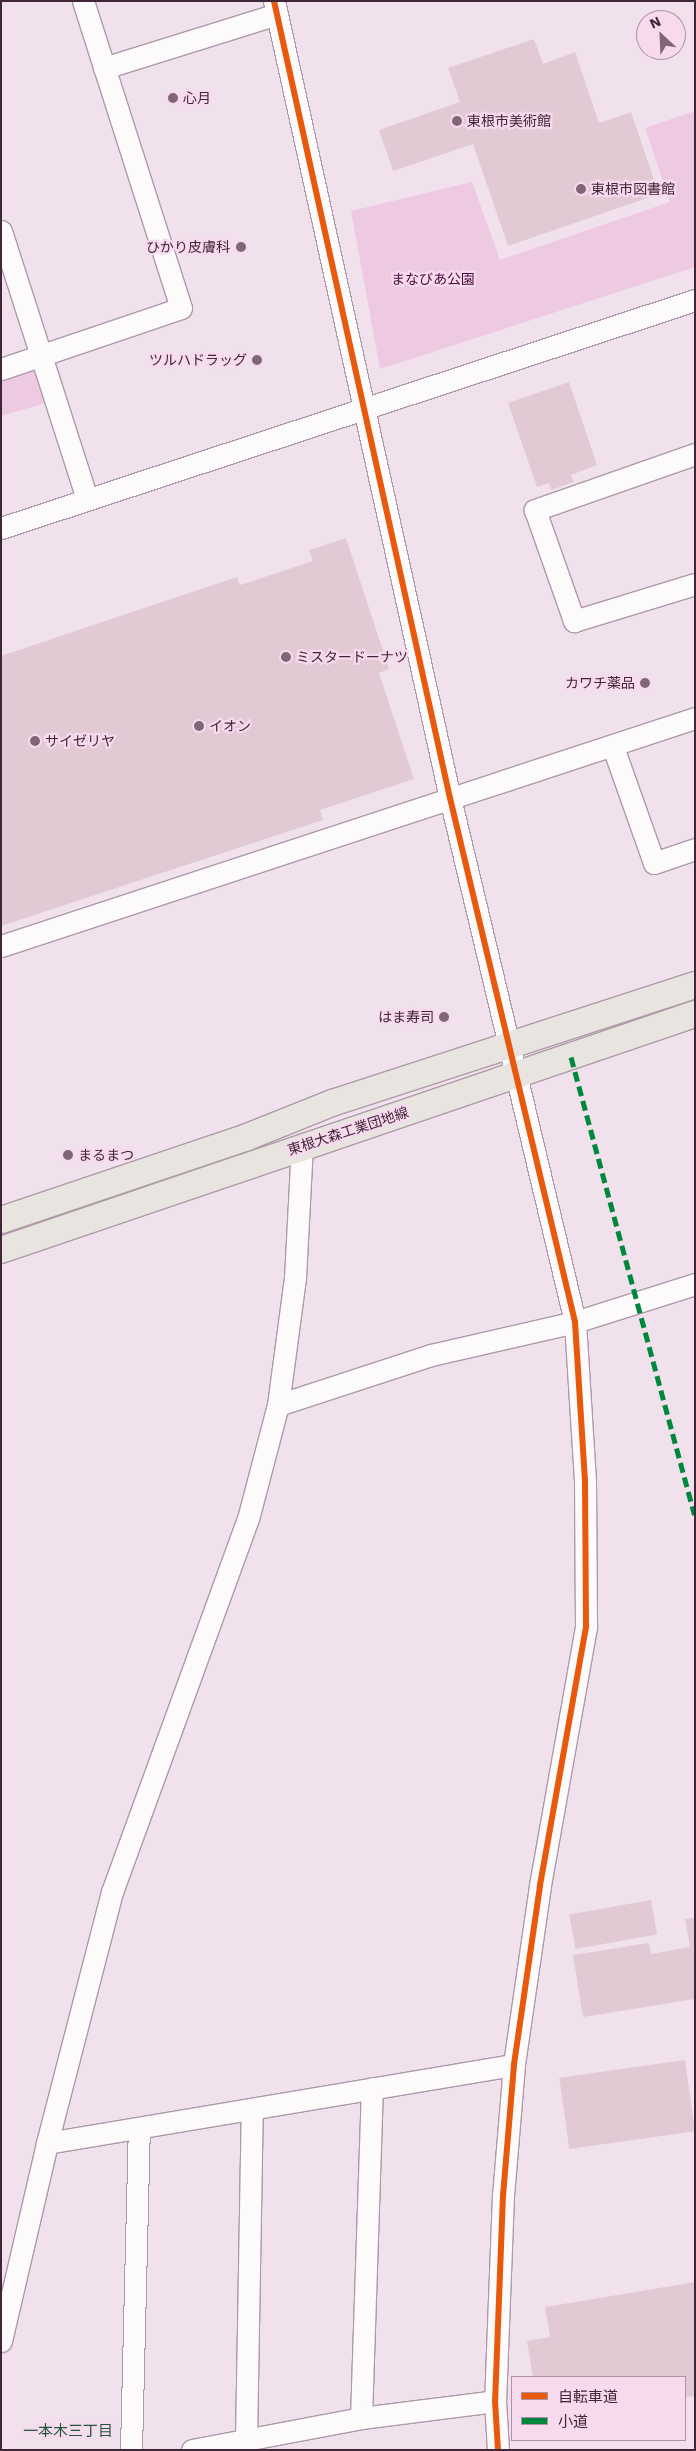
<!DOCTYPE html>
<html>
<head>
<meta charset="utf-8">
<style>
  body { margin:0 }
  #map { position:relative; width:696px; height:2451px; overflow:hidden; background:#f1e1ec; font-family:"Work Sans","Noto Sans JP",sans-serif }
  div>[style] { position:absolute }
  .green>* { inset:0; background:#edc9e2 }
  .building>* { inset:0; background:#e2cad5; transform-origin:0 0 }
  .roads { filter:drop-shadow(1px 0 #ad99a7) drop-shadow(-1px 0 #ad99a7) drop-shadow(0 1px #ad99a7) drop-shadow(0 -1px #ad99a7) }
  .minor>* { height:21px; margin:-10.5px; padding:0 10.5px; transform-origin:10.5px; border-radius:10.5px; background:#fdfafc }
  .major>* { height:26px; margin:-13px; padding:0 13px; transform-origin:13px; border-radius:13px; background:#e8e5e0 }
  .quiet>* { height:5px; margin-top:-2.5px; transform-origin:0; background:repeating-linear-gradient(90deg,#00873e 0 10px,transparent 0 15px) }
  .cycleway>* { height:6px; margin:-3px; padding:0 3px; transform-origin:3px; border-radius:3px; background:#e8590c }
  .dots>* { width:14px; height:14px; translate:-50% -50%; box-sizing:border-box; border:2px solid #f8daee; border-radius:50% }
  span { translate:-50% -50%; white-space:nowrap; text-align:center; line-height:1.15; -webkit-text-stroke:4.5px #f8daee; paint-order:stroke }
  .poi-label { font-size:14px; color:#412539 }
  .left { translate:0 -50%; text-align:left }
  .right { translate:-100% -50%; text-align:right }
  .park-label { font-size:14px; color:#49093c }
  .street-label { font-size:14px; color:#412539 }
  .neighbourhood-label { font-size:15px; color:#1c593b }
  .frame { position:absolute; inset:0; border:2px solid #412539; pointer-events:none }
  .legend { position:absolute; left:511px; top:2376px; width:175px; height:65px; box-sizing:border-box; background:#f8daee; border:1px solid #af92a6; margin:0; padding:6px 9px; list-style:none; font-size:15px; color:#412539 }
  .legend li { display:flex; align-items:center; gap:10px; height:25px }
  .legend b { width:25px; border:1px solid #af92a6 }
  .north { position:absolute; left:636px; top:10px; width:50px; height:50px; box-sizing:border-box; background:#f8daee; border:1px solid #af92a6; border-radius:50%; rotate:335deg; font-size:14px; font-weight:700; line-height:20px; text-align:center; color:#412539 }
  .north::after { content:''; display:block; margin:auto; width:18px; height:22px; background:#7f6778; clip-path:polygon(50% 0,100% 100%,50% 72%,0 100%) }
</style>
</head>
<body>
<div id="map">
  <div class="green">
    <div style="clip-path:polygon(695px 111px,695px 267px,380px 369px,351px 211px,472px 182px,500px 260px,670px 202px,645px 128px)"></div>
    <div style="clip-path:polygon(41px 355px,56px 400px,1px 416px,1px 369px)"></div>
  </div>
  <div class="building">
    <div style="clip-path:polygon(534px 39px,543px 64px,575px 52px,599px 123px,631px 112px,659px 194px,508px 246px,473px 144px,393px 171px,379px 130px,460px 102px,448px 68px)"></div>
    <div style="clip-path:polygon(569px 382px,597px 465px,571px 475px,574px 482px,551px 490px,549px 483px,537px 487px,508px 403px)"></div>
    <div style="clip-path:polygon(346px 538px,389px 669px,379px 673px,414px 779px,320px 810px,323px 820px,1px 926px,1px 656px,237px 577px,240px 585px,313px 561px,309px 550px)"></div>
    <div style="left:651px;top:1900px;width:35px;height:83px;rotate:80deg"></div>
    <div style="clip-path:polygon(695px 1918px,695px 1999px,583px 2017px,573px 1955px,649px 1943px,651px 1954px,690px 1947px,685px 1919px)"></div>
    <div style="left:685px;top:2060px;width:72px;height:127px;rotate:82deg"></div>
    <div style="clip-path:polygon(695px 2282px,695px 2396px,685px 2397px,685px 2377px,533px 2377px,527px 2341px,550px 2337px,545px 2307px)"></div>
  </div>
  <div class="roads">
    <div class="minor">
      <div style="left:274px;top:1px;width:816px;rotate:77.55deg"></div>
      <div style="left:450px;top:798px;width:539px;rotate:76.58deg"></div>
      <div style="left:575px;top:1322px;width:158px;rotate:86.4deg"></div>
      <div style="left:585px;top:1480px;width:147px;rotate:89.6deg"></div>
      <div style="left:586px;top:1627px;width:263px;rotate:100.1deg"></div>
      <div style="left:540px;top:1886px;width:181px;rotate:98.3deg"></div>
      <div style="left:514px;top:2065px;width:130px;rotate:94.8deg"></div>
      <div style="left:503px;top:2195px;width:206px;rotate:92.2deg"></div>
      <div style="left:495px;top:2401px;width:49px;rotate:86.5deg"></div>
      <div style="left:104px;top:68px;width:181px;rotate:-17.3deg"></div>
      <div style="left:1px;top:231px;width:281px;rotate:72.2deg"></div>
      <div style="left:1px;top:369px;width:190px;rotate:-18.7deg"></div>
      <div style="left:181px;top:308px;width:322px;rotate:-107.7deg"></div>
      <div style="left:695px;top:454px;width:170px;rotate:160.7deg"></div>
      <div style="left:535px;top:510px;width:118px;rotate:70.6deg"></div>
      <div style="left:574px;top:621px;width:127px;rotate:-17deg"></div>
      <div style="left:1px;top:528px;width:730px;rotate:-18.19deg"></div>
      <div style="left:613px;top:747px;width:123px;rotate:70.5deg"></div>
      <div style="left:654px;top:863px;width:43px;rotate:-18.9deg"></div>
      <div style="left:1px;top:946px;width:730px;rotate:-18.19deg"></div>
      <div style="left:278px;top:1405px;width:161px;rotate:-18.1deg"></div>
      <div style="left:431px;top:1355px;width:148px;rotate:-12.9deg"></div>
      <div style="left:575px;top:1322px;width:126px;rotate:-17.6deg"></div>
      <div style="left:47px;top:2143px;width:473px;rotate:-9.5deg"></div>
      <div style="left:1px;top:2341px;width:203px;rotate:-76.9deg"></div>
      <div style="left:47px;top:2143px;width:259px;rotate:-75.5deg"></div>
      <div style="left:112px;top:1892px;width:397px;rotate:-70deg"></div>
      <div style="left:248px;top:1519px;width:118px;rotate:-75.3deg"></div>
      <div style="left:278px;top:1405px;width:128px;rotate:-82.4deg"></div>
      <div style="left:295px;top:1278px;width:132px;rotate:-87deg"></div>
      <div style="left:361px;top:2418px;width:330px;rotate:-88.1deg"></div>
      <div style="left:246px;top:2441px;width:331px;rotate:-89deg"></div>
      <div style="left:131px;top:2450px;width:319px;rotate:-88.6deg"></div>
      <div style="left:192px;top:2450px;width:172px;rotate:-10.7deg"></div>
      <div style="left:361px;top:2418px;width:135px;rotate:-7.2deg"></div>
    </div>
    <div class="major">
      <div style="left:1px;top:1220px;width:260px;rotate:-18.6deg"></div>
      <div style="left:247px;top:1137px;width:92px;rotate:-21.8deg"></div>
      <div style="left:332px;top:1103px;width:382px;rotate:-18deg"></div>
      <div style="left:1px;top:1250px;width:733px;rotate:-18.78deg"></div>
    </div>
  </div>
  <div class="quiet">
    <div style="left:571px;top:1057px;width:474px;rotate:74.9deg"></div>
  </div>
  <div class="cycleway">
    <div style="left:274px;top:1px;width:816px;rotate:77.55deg"></div>
    <div style="left:450px;top:798px;width:539px;rotate:76.58deg"></div>
    <div style="left:575px;top:1322px;width:158px;rotate:86.4deg"></div>
    <div style="left:585px;top:1480px;width:147px;rotate:89.6deg"></div>
    <div style="left:586px;top:1627px;width:263px;rotate:100.1deg"></div>
    <div style="left:540px;top:1886px;width:181px;rotate:98.3deg"></div>
    <div style="left:514px;top:2065px;width:130px;rotate:94.8deg"></div>
    <div style="left:503px;top:2195px;width:206px;rotate:92.2deg"></div>
    <div style="left:495px;top:2401px;width:49px;rotate:86.5deg"></div>
  </div>
  <div class="dots">
    <div style="left:173px;top:98px;background:#7f6778"></div>
    <div style="left:457px;top:121px;background:#7f6778"></div>
    <div style="left:581px;top:189px;background:#7f6778"></div>
    <div style="left:241px;top:247px;background:#7f6778"></div>
    <div style="left:257px;top:360px;background:#7f6778"></div>
    <div style="left:286px;top:657px;background:#7f6778"></div>
    <div style="left:645px;top:683px;background:#7f6778"></div>
    <div style="left:199px;top:726px;background:#7f6778"></div>
    <div style="left:35px;top:741px;background:#7f6778"></div>
    <div style="left:444px;top:1017px;background:#7f6778"></div>
    <div style="left:68px;top:1155px;background:#7f6778"></div>
  </div>
  <div class="poi-label">
    <span class="left" style="left:183px;top:98px">心月</span>
    <span class="left" style="left:467px;top:121px">東根市美術館</span>
    <span class="left" style="left:591px;top:189px">東根市図書館</span>
    <span class="right" style="left:230px;top:247px">ひかり皮膚科</span>
    <span class="right" style="left:247px;top:360px">ツルハドラッグ</span>
    <span class="left" style="left:296px;top:657px">ミスタードーナツ</span>
    <span class="right" style="left:635px;top:683px">カワチ薬品</span>
    <span class="left" style="left:209px;top:726px">イオン</span>
    <span class="left" style="left:45px;top:741px">サイゼリヤ</span>
    <span class="right" style="left:434px;top:1017px">はま寿司</span>
    <span class="left" style="left:78px;top:1155px">まるまつ</span>
  </div>
  <div class="park-label">
    <span style="left:433px;top:279px">まなびあ公園</span>
  </div>
  <div class="street-label">
    <span style="left:348px;top:1131px;rotate:-18deg">東根大森工業団地線</span>
  </div>
  <div class="neighbourhood-label">
    <span style="left:68px;top:2432px">一本木三丁目</span>
  </div>
  <div class="frame"></div>
  <ul class="legend">
  <li><b style="height:6px;background:#e8590c"></b>自転車道</li>
  <li><b style="height:6px;background:#00873e"></b>小道</li>
  </ul>
  <div class="north">N</div>
</div>
</body>
</html>
